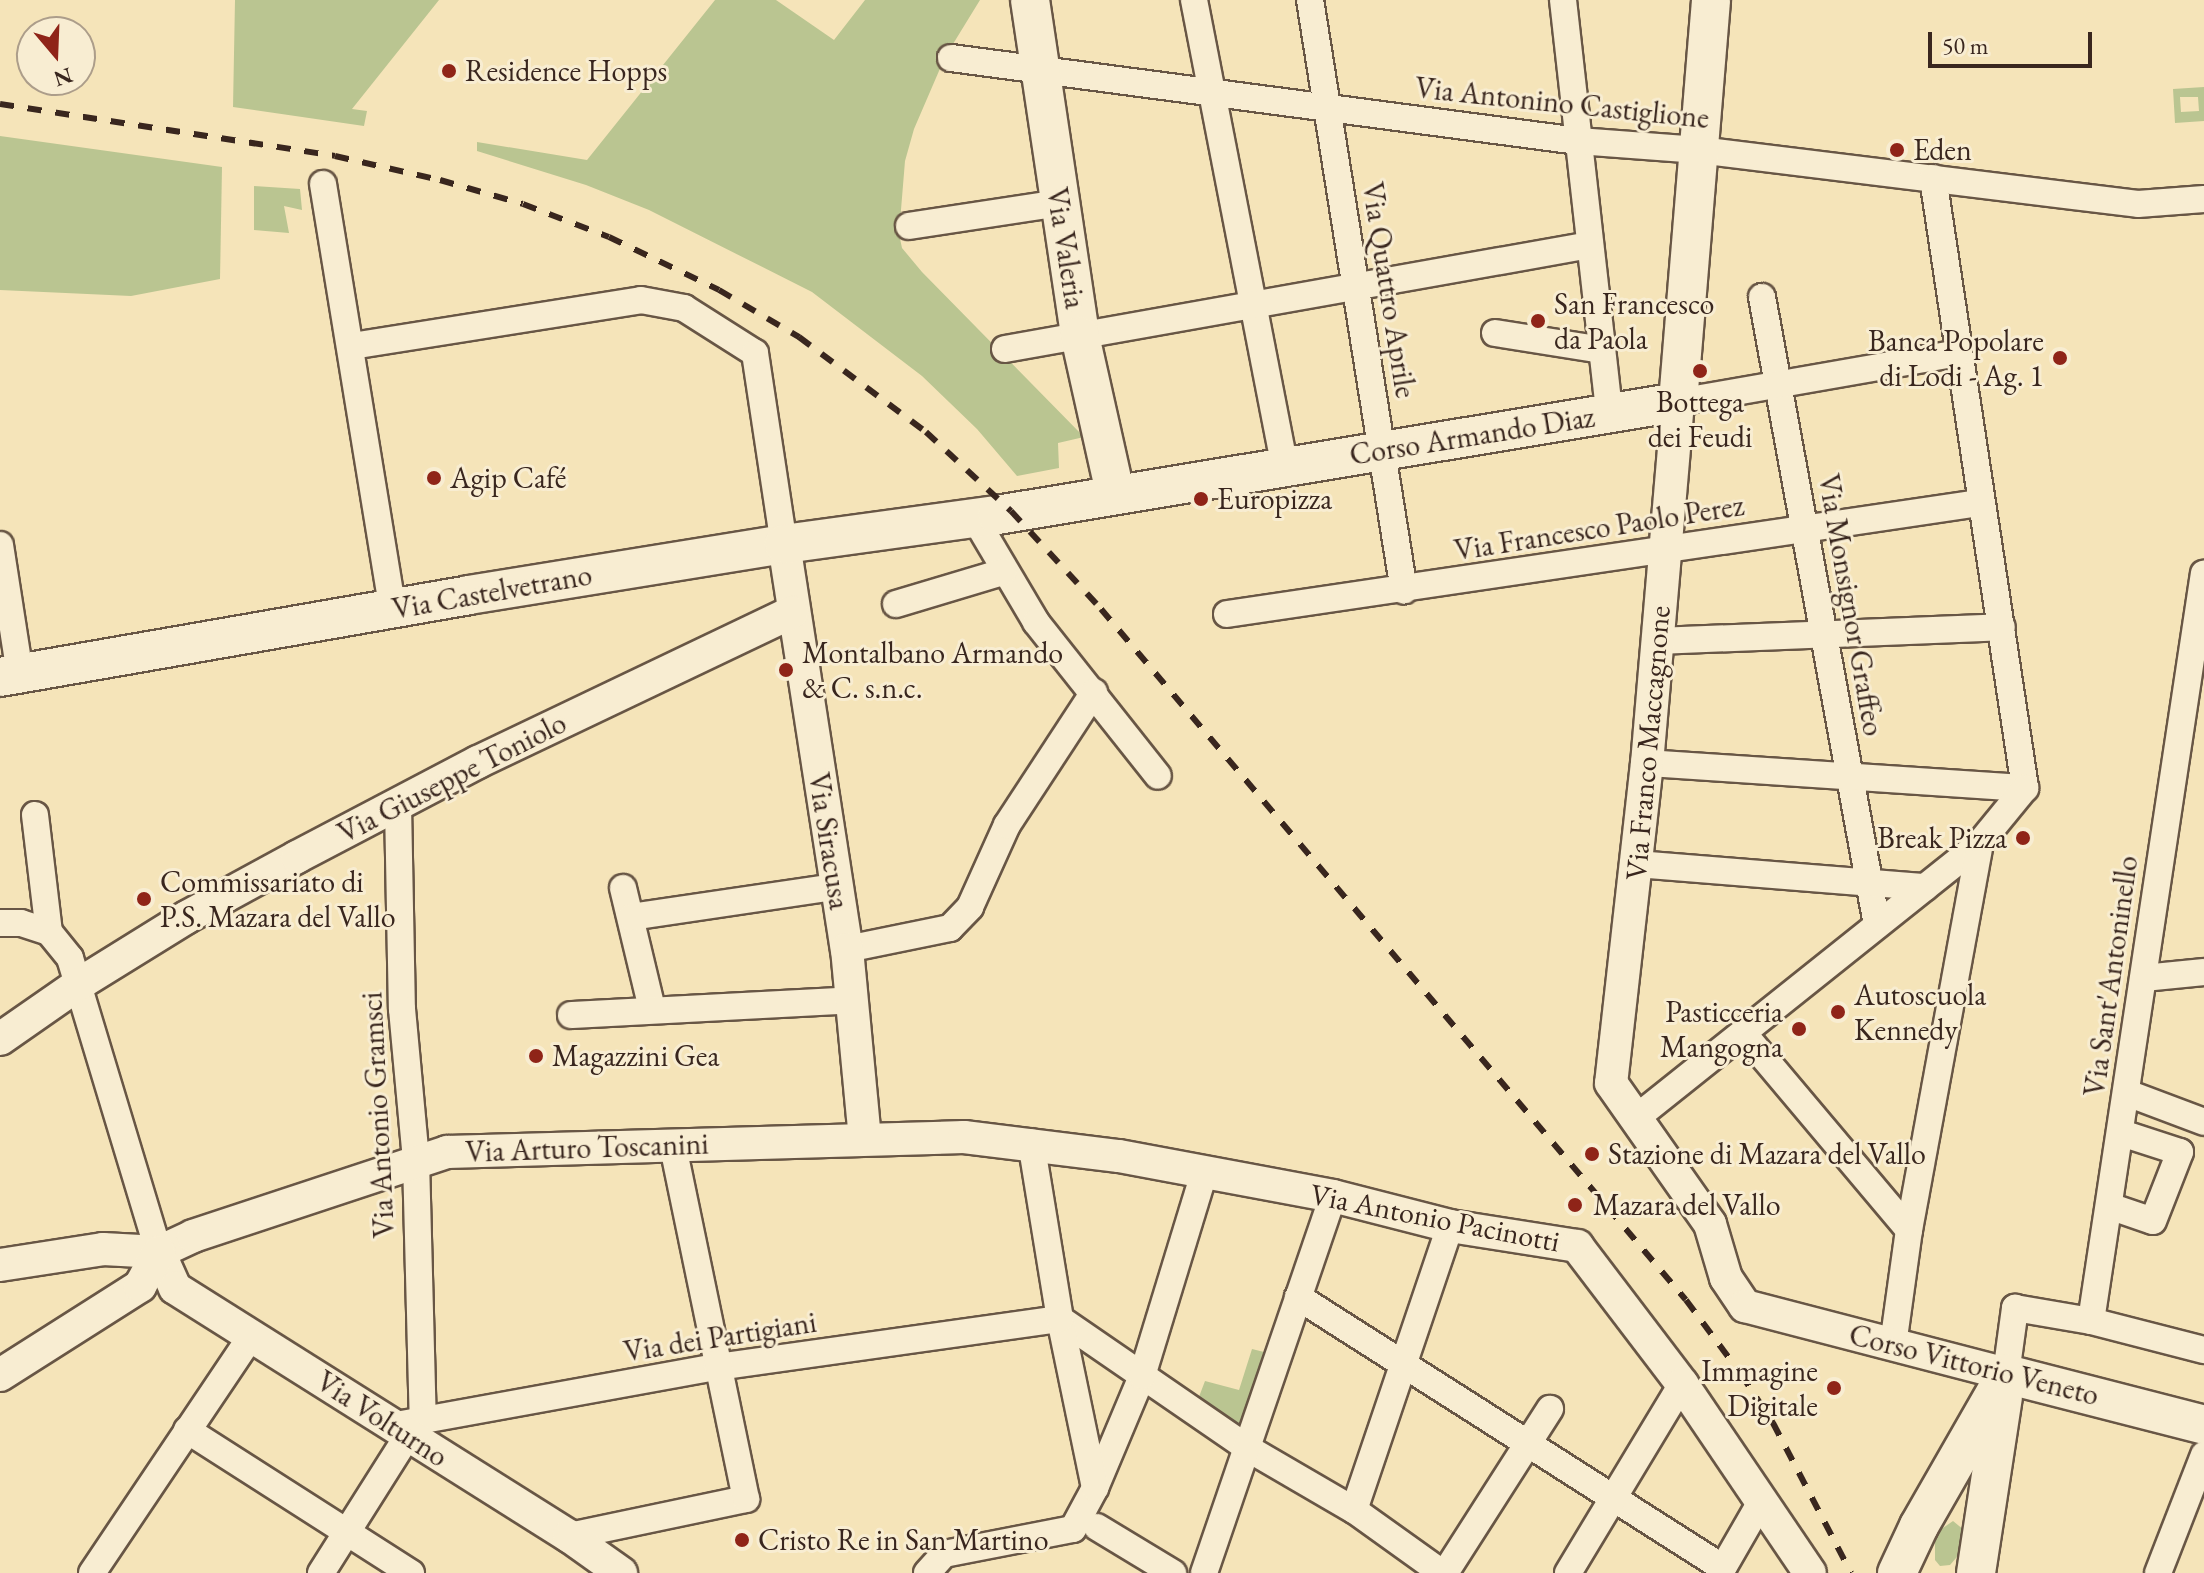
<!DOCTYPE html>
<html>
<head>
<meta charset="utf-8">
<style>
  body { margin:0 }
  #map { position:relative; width:2204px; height:1573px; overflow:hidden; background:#f5e4b9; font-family:"EB Garamond",serif }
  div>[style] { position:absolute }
  .green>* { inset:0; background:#bac591 }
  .roads { filter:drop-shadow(2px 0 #685645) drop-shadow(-2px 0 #685645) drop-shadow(0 2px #685645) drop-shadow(0 -2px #685645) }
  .minor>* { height:26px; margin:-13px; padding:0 13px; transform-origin:13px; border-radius:13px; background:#f8edd2 }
  .tertiary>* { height:32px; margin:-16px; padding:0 16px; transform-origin:16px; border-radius:16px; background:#f8edd2 }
  .secondary>* { height:38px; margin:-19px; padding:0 19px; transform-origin:19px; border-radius:19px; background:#f8edd2 }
  .rail>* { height:6px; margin-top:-3px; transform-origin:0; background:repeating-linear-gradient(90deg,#39261e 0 14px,transparent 0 28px) }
  .dots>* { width:22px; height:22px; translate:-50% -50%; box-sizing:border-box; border:4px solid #f8edd2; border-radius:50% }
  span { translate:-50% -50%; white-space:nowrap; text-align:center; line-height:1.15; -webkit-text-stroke:6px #f8edd2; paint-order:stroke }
  .poi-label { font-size:30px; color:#39261e }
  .left { translate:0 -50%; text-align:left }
  .right { translate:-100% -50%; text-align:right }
  .street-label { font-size:30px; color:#39261e }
  .north { position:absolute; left:16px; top:16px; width:80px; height:80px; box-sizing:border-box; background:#f8edd2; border:2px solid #ac9d8a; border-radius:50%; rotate:161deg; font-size:22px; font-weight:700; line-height:32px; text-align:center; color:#39261e }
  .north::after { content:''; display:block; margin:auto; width:28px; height:36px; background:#8f2418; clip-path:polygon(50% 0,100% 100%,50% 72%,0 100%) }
  .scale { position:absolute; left:1928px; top:32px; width:164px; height:36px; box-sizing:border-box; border:4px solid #39261e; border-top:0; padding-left:10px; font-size:24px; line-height:28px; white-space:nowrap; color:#39261e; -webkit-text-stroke:6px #f8edd2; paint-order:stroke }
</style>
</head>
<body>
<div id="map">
  <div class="green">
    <div style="clip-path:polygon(235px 0,439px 0,352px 109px,367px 111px,364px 126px,233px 107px)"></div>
    <div style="clip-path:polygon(715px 0,776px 0,834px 40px,865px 0,980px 0,945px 57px,914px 129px,905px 161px,899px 234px,902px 248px,922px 272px,1084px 437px,1058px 443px,1059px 468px,1017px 476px,977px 429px,922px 376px,812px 292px,649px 210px,586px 185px,477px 151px,477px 142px,587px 160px)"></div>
    <div style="clip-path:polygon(evenodd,2204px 87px,2204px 121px,2175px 123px,2173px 89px,2204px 87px,2180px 97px,2198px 97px,2199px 111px,2181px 112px,2180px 97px)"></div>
    <div style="clip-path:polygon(0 136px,222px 167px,220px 279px,131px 296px,0 290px)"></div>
    <div style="clip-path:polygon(254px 186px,300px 189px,302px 210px,284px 206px,289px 233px,254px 230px)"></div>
    <div style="clip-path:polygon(1252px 1349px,1264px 1352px,1238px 1432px,1197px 1402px,1205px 1381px,1239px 1390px)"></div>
    <div style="clip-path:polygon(1953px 1521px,1964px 1530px,1963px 1550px,1950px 1565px,1940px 1566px,1935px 1560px,1935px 1540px,1940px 1530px)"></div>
  </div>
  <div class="roads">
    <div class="minor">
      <div style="left:1194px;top:0;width:475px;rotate:79deg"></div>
      <div style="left:1310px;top:0;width:598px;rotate:80.96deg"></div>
      <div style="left:1563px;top:0;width:416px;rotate:83.6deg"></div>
      <div style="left:951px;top:58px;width:632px;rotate:7.54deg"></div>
      <div style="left:1578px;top:141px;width:121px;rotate:4.3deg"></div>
      <div style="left:1699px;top:150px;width:442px;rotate:7deg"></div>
      <div style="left:2138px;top:204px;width:66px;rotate:-4.3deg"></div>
      <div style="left:1933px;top:178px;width:617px;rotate:81.42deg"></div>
      <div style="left:323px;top:184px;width:432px;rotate:80.7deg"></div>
      <div style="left:909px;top:226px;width:152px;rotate:-8.7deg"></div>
      <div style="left:1762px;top:297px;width:638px;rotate:79.62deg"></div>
      <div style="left:1495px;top:333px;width:108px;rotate:9deg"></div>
      <div style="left:352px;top:346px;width:293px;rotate:-9deg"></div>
      <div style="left:641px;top:300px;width:44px;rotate:10.5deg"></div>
      <div style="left:684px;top:308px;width:84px;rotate:32.4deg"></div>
      <div style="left:755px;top:353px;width:193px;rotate:81.4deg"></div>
      <div style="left:1005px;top:349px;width:594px;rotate:-10.08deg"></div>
      <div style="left:1678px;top:402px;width:285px;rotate:-9.9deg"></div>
      <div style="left:974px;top:517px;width:122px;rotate:59.4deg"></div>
      <div style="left:1036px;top:622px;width:196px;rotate:51.6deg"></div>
      <div style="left:0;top:545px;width:131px;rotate:81.2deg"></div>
      <div style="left:896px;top:604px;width:112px;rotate:-16.7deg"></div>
      <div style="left:1227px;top:614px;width:761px;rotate:-8.39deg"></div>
      <div style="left:1657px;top:641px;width:345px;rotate:-2.3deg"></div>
      <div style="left:1647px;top:763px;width:379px;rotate:3.8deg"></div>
      <div style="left:398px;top:805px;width:204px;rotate:88.9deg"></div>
      <div style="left:402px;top:1009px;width:152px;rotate:84.7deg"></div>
      <div style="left:416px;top:1160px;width:260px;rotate:88.5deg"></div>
      <div style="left:35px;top:815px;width:118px;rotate:83.2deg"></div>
      <div style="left:1637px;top:864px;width:289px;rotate:4.6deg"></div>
      <div style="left:623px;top:888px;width:124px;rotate:76.5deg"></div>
      <div style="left:631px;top:917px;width:206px;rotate:-8.4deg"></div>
      <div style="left:0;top:923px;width:21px"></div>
      <div style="left:21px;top:923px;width:29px;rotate:18deg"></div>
      <div style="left:49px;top:932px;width:33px;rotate:51deg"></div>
      <div style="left:70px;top:958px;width:307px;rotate:73.2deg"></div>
      <div style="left:847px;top:949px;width:105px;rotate:-11.5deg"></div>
      <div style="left:950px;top:928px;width:29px;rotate:-46deg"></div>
      <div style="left:970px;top:907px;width:90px;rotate:-65.7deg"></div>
      <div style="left:1007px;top:825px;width:159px;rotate:-56.8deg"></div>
      <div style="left:2144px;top:978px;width:60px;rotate:-5.7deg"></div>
      <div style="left:571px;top:1015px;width:283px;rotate:-3deg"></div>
      <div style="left:1744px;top:1034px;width:256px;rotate:49.9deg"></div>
      <div style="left:2127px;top:1093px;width:82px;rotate:20.6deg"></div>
      <div style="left:1636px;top:1118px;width:440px;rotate:-38.6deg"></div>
      <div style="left:1980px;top:843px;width:71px;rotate:-50.7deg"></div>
      <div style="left:2109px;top:1206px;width:46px;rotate:18.8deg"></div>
      <div style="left:2153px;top:1221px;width:74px;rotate:-68.6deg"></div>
      <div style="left:2180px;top:1152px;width:62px;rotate:-162.1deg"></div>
      <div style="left:1298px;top:1297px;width:504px;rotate:32.52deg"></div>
      <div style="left:2091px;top:1321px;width:756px;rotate:-81.41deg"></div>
      <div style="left:1893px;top:1345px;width:116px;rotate:-82.1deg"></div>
      <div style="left:1909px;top:1230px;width:393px;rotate:-79.6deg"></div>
      <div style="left:2006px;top:1374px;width:67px;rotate:-82.2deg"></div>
      <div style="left:2015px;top:1308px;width:77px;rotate:9.7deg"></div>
      <div style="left:2091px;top:1321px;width:117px;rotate:14.4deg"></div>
      <div style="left:391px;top:1426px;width:331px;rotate:-10.3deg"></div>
      <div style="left:717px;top:1367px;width:346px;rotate:-8deg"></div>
      <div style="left:1060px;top:1319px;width:229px;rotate:34.5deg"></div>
      <div style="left:1249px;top:1449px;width:121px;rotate:30.2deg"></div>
      <div style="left:1354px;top:1510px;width:108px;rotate:35.6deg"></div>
      <div style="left:187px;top:1430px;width:266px;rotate:32.6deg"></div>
      <div style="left:1095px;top:1488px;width:121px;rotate:-67.2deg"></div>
      <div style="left:1142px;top:1376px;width:212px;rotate:-73deg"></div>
      <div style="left:1354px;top:1510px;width:300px;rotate:-71.3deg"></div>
      <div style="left:1097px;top:1527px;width:89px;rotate:31.2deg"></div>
      <div style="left:569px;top:1536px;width:181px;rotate:-11.8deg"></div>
      <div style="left:746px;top:1499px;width:360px;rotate:-101.7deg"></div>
      <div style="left:92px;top:1573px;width:285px;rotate:-56.1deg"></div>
      <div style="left:321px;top:1573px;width:161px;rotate:-57.7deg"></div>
      <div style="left:927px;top:1573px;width:25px;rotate:-48deg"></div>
      <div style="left:944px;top:1554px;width:131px;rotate:-11deg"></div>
      <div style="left:1073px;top:1529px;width:47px;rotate:-61.8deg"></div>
      <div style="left:1095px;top:1488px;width:173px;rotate:-101.7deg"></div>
      <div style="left:1060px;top:1319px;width:179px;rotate:-99.3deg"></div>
      <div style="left:1204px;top:1573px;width:398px;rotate:-71.1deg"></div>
      <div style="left:1445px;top:1573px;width:195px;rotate:-57.4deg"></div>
      <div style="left:1568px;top:1573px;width:221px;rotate:-58.9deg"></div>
      <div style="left:1720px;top:1573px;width:84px;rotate:-60.1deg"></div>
      <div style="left:2158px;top:1573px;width:127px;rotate:-68.7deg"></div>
    </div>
    <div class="tertiary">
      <div style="left:1678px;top:402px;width:362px;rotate:94.9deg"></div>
      <div style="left:1647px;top:763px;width:322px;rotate:96.4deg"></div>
      <div style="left:1611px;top:1083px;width:172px;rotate:54.9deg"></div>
      <div style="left:1710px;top:1224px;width:56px;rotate:73.5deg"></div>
      <div style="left:1726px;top:1278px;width:34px;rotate:56deg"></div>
      <div style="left:1745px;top:1306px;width:270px;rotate:14.6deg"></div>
      <div style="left:784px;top:544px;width:410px;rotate:81.2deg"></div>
      <div style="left:847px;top:949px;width:190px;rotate:84.6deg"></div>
      <div style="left:0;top:1039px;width:96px;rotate:-34.8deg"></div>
      <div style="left:79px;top:984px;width:127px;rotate:-31.8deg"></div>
      <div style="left:187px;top:917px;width:125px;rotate:-28.6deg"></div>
      <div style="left:297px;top:857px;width:204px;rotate:-27.7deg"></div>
      <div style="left:478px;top:762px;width:348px;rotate:-25.5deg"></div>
      <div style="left:159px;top:1252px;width:39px;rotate:66deg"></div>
      <div style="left:175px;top:1288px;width:466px;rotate:32.2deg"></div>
      <div style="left:569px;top:1536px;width:64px;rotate:35.4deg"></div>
      <div style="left:0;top:1265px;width:104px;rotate:-8.8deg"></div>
      <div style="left:103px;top:1249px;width:56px;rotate:3.1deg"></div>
      <div style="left:159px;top:1252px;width:38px;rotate:-25deg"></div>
      <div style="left:193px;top:1236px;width:268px;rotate:-18.3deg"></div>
      <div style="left:447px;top:1152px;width:517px;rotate:-1.66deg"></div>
      <div style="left:964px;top:1137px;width:156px;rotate:7deg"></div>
      <div style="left:1119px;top:1156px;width:218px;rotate:10.6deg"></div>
      <div style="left:1333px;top:1196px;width:121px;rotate:14.4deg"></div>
      <div style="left:1450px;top:1226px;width:129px;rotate:8.9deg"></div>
      <div style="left:1577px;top:1246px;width:173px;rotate:52.7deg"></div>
      <div style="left:1682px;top:1384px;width:228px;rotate:55.9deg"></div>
      <div style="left:0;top:1375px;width:166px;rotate:-32.4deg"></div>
      <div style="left:140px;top:1286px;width:39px;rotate:-61deg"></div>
    </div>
    <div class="secondary">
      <div style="left:1030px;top:0;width:340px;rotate:81.5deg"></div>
      <div style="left:1080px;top:336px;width:161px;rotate:77.4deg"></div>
      <div style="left:0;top:677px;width:476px;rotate:-9.9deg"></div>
      <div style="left:469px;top:595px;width:319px;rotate:-9.2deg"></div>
      <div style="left:784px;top:544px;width:215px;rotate:-7.8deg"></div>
      <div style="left:997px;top:515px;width:690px;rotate:-9.42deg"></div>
      <div style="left:1678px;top:402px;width:403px;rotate:-85.3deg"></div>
      <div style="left:2006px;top:1374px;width:204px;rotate:14.4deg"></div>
      <div style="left:1897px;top:1573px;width:52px;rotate:-64.9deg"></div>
      <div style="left:1919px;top:1526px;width:175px;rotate:-60.2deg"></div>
      <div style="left:1976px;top:1573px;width:178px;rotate:-81.3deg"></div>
    </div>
  </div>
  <div class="rail">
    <div style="left:0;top:104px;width:339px;rotate:8.8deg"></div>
    <div style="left:335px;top:156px;width:108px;rotate:12.9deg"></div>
    <div style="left:440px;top:180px;width:86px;rotate:16.1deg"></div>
    <div style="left:523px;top:204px;width:92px;rotate:21deg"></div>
    <div style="left:609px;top:237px;width:122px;rotate:25.7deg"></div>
    <div style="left:719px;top:290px;width:93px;rotate:30.4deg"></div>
    <div style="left:799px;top:337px;width:159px;rotate:36.8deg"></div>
    <div style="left:926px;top:432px;width:116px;rotate:42.9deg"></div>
    <div style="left:1011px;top:511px;width:133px;rotate:47.4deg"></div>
    <div style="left:1101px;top:609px;width:905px;rotate:49.75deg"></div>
    <div style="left:1686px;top:1300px;width:92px;rotate:53.4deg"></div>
    <div style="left:1741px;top:1374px;width:59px;rotate:56.9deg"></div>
    <div style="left:1773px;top:1423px;width:169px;rotate:62.5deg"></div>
  </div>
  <div class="dots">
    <div style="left:449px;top:71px;background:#8f2418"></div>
    <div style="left:1897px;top:150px;background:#8f2418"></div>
    <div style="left:1538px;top:321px;background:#8f2418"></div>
    <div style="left:2060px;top:358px;background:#8f2418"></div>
    <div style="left:1700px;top:371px;background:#8f2418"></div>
    <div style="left:434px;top:478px;background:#8f2418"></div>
    <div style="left:1201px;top:499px;background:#8f2418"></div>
    <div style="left:786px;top:670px;background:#8f2418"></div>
    <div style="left:2023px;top:838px;background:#8f2418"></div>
    <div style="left:144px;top:899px;background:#8f2418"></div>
    <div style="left:1838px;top:1012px;background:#8f2418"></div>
    <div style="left:1799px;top:1029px;background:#8f2418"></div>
    <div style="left:536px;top:1056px;background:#8f2418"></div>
    <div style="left:1592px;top:1154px;background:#8f2418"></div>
    <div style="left:1575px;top:1205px;background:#8f2418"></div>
    <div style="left:1834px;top:1388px;background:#8f2418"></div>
    <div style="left:742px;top:1540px;background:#8f2418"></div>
  </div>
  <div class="poi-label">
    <span class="left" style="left:465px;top:71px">Residence Hopps</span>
    <span class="left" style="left:1913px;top:150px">Eden</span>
    <span class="left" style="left:1554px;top:321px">San Francesco<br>da Paola</span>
    <span class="right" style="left:2044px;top:358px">Banca Popolare<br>di Lodi - Ag. 1</span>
    <span style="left:1700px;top:419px">Bottega<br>dei Feudi</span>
    <span class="left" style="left:450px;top:478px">Agip Café</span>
    <span class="left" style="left:1217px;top:499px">Europizza</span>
    <span class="left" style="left:802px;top:670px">Montalbano Armando<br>&amp; C. s.n.c.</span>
    <span class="right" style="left:2007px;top:838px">Break Pizza</span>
    <span class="left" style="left:160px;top:899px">Commissariato di<br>P.S. Mazara del Vallo</span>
    <span class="left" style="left:1854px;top:1012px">Autoscuola<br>Kennedy</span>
    <span class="right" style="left:1783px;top:1029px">Pasticceria<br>Mangogna</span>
    <span class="left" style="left:552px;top:1056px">Magazzini Gea</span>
    <span class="left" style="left:1608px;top:1154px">Stazione di Mazara del Vallo</span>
    <span class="left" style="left:1593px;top:1205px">Mazara del Vallo</span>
    <span class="right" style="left:1818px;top:1388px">Immagine<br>Digitale</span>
    <span class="left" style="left:758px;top:1540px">Cristo Re in San Martino</span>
  </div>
  <div class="street-label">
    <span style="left:1562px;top:103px;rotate:6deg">Via Antonino Castiglione</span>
    <span style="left:1066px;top:248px;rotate:81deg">Via Valeria</span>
    <span style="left:1389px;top:290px;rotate:81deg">Via Quattro Aprile</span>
    <span style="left:1472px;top:436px;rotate:-9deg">Corso Armando Diaz</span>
    <span style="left:1599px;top:528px;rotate:-9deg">Via Francesco Paolo Perez</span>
    <span style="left:492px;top:592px;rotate:-10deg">Via Castelvetrano</span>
    <span style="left:1851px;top:605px;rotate:80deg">Via Monsignor Graffeo</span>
    <span style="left:1648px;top:743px;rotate:-85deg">Via Franco Maccagnone</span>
    <span style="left:452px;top:778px;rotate:-27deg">Via Giuseppe Toniolo</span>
    <span style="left:829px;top:841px;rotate:81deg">Via Siracusa</span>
    <span style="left:2111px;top:976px;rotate:-82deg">Via Sant'Antoninello</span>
    <span style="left:378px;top:1115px;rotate:-93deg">Via Antonio Gramsci</span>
    <span style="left:587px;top:1148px;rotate:-2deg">Via Arturo Toscanini</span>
    <span style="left:1435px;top:1218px;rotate:11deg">Via Antonio Pacinotti</span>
    <span style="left:720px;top:1337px;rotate:-9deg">Via dei Partigiani</span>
    <span style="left:1974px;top:1365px;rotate:14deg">Corso Vittorio Veneto</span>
    <span style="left:382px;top:1419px;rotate:33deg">Via Volturno</span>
  </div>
  <div class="north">N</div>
  <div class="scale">50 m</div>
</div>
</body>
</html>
